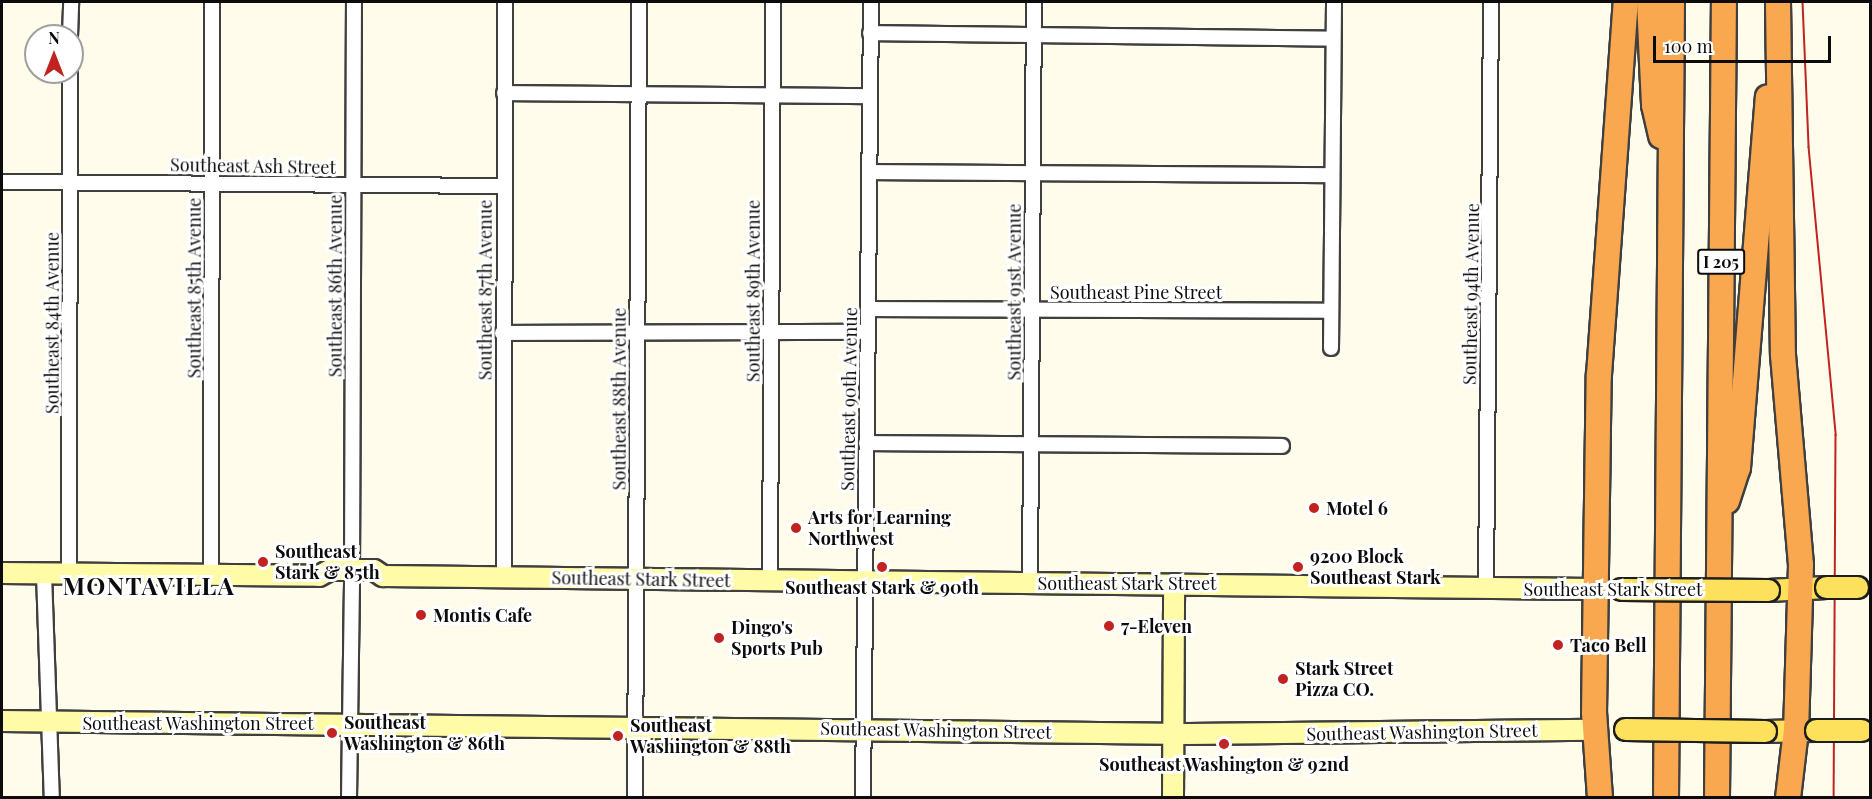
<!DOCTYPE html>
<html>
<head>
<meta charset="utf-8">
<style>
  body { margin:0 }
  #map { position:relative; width:1872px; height:799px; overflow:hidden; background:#fffceb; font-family:"Playfair Display",serif }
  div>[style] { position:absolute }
  .roads { filter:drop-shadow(2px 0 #3f3f3f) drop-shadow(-2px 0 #3f3f3f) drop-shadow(0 2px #3f3f3f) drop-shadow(0 -2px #3f3f3f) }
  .street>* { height:14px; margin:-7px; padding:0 7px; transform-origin:7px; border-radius:7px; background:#fff }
  .secondary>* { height:20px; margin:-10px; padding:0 10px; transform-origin:10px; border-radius:10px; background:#fffba6 }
  .primary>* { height:21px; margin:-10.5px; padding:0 10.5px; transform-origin:10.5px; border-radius:10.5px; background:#fde15d }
  .highway>* { height:24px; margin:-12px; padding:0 12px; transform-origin:12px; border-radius:12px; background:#f9a84f }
  .tram>* { height:1.5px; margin:-0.75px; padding:0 0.75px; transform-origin:0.75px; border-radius:0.75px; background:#c02320 }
  .bridges { filter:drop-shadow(2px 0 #1d1d1d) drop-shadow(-2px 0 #1d1d1d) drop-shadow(0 2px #1d1d1d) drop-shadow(0 -2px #1d1d1d) }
  .primary-bridge>* { height:21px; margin:-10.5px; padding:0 10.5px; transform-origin:10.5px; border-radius:10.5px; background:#fde15d }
  .dots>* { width:16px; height:16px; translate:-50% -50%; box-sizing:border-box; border:3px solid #fff; border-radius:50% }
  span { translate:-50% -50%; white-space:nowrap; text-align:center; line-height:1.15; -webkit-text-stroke:6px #fff; paint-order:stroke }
  .shield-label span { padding:2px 4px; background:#fff; border:2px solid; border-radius:4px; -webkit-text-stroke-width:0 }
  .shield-label { font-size:16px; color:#0c0c0c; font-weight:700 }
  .street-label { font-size:18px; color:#0c0c0c }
  .poi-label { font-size:18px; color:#0c0c0c; font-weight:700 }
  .left { translate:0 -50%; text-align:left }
  .district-label { font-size:24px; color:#0c0c0c; font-weight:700; letter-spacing:1.5px }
  .frame { position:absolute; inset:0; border:3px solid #0c0c0c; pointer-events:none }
  .north { position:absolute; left:24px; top:24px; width:60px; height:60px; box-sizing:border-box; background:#fff; border:2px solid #9e9e9e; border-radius:50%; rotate:0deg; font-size:16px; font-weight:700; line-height:24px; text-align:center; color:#0c0c0c }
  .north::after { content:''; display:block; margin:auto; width:21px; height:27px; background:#c02320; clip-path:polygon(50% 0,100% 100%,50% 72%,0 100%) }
  .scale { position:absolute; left:1653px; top:36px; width:178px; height:27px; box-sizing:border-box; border:3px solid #0c0c0c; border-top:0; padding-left:8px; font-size:18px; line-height:21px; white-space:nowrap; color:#0c0c0c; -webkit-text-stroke:4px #fff; paint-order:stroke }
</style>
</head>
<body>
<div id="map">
  <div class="roads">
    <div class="street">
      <div style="left:870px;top:33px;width:463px;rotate:0.7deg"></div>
      <div style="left:70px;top:36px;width:34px;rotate:-88deg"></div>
      <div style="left:504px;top:93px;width:366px;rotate:0.5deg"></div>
      <div style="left:869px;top:172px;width:463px;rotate:0.4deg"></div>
      <div style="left:2px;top:182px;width:501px;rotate:0.46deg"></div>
      <div style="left:868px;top:309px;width:463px;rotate:0.2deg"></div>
      <div style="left:502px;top:333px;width:364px;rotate:-0.2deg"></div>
      <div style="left:1331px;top:348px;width:346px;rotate:-89.5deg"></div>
      <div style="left:866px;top:443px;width:416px;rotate:0.4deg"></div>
      <div style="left:352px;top:570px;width:568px;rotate:-89.8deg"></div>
      <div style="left:44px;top:574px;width:224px;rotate:88deg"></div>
      <div style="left:69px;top:574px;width:502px;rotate:-89.89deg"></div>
      <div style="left:211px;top:575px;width:573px;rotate:-89.9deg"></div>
      <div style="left:504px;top:578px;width:576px;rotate:-89.9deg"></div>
      <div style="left:770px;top:581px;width:579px;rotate:-89.7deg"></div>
      <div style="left:1030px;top:583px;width:581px;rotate:-89.61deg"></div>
      <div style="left:1486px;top:588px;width:586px;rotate:-89.51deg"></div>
      <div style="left:349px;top:798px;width:217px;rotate:-89.2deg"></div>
      <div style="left:635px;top:798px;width:796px;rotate:-89.71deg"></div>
      <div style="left:863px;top:798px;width:796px;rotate:-89.42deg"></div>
    </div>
    <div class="secondary">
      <div style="left:2px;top:573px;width:317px;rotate:0.5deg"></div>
      <div style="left:319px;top:576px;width:13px;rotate:-29deg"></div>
      <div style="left:330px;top:570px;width:44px"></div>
      <div style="left:374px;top:570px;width:11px;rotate:34deg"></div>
      <div style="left:383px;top:576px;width:1211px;rotate:0.62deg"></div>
      <div style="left:2px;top:721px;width:1186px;rotate:0.63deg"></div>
      <div style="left:1188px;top:734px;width:406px;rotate:-0.6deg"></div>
      <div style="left:1173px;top:798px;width:214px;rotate:-89.7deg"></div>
    </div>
    <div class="primary">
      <div style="left:1768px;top:590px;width:58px;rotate:-3deg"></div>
      <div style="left:1765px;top:731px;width:47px;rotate:-1.2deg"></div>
    </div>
    <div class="highway">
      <div style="left:1649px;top:2px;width:103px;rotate:87.2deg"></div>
      <div style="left:1654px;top:105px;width:32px;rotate:77deg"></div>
      <div style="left:1778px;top:2px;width:353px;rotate:89.2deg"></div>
      <div style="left:1783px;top:355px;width:211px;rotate:85.1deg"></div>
      <div style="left:1801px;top:565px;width:165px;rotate:91.7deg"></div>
      <div style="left:1796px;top:730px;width:68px;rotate:96.7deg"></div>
      <div style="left:1727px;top:501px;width:35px;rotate:-72deg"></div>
      <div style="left:1738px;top:468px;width:372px;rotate:-85.4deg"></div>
      <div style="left:1600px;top:798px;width:85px;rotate:-94deg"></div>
      <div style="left:1594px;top:713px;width:338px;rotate:-89.2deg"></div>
      <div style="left:1599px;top:375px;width:374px;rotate:-85.9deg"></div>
      <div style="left:1666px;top:798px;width:796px;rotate:-89.57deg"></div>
      <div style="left:1717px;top:798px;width:796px;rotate:-89.5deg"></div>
    </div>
  </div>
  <div class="tram">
    <div style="left:1803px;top:2px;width:145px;rotate:87.6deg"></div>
    <div style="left:1809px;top:147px;width:289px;rotate:84.6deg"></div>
    <div style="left:1836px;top:435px;width:363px;rotate:90.3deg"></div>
  </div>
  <div class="bridges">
    <div class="primary-bridge">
      <div style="left:1826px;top:587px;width:31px"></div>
      <div style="left:1621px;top:589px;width:147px;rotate:0.4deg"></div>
      <div style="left:1625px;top:729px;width:140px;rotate:0.8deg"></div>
      <div style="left:1816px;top:730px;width:45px"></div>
    </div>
  </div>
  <div class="dots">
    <div style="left:1314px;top:508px;background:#c02320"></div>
    <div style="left:796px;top:528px;background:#c02320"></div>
    <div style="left:263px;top:562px;background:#c02320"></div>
    <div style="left:882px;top:567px;background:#c02320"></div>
    <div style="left:1298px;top:567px;background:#c02320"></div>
    <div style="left:421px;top:615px;background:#c02320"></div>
    <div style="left:1109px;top:626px;background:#c02320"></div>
    <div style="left:719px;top:638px;background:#c02320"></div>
    <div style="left:1558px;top:645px;background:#c02320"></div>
    <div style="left:1283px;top:679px;background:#c02320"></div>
    <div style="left:332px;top:733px;background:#c02320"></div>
    <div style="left:618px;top:736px;background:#c02320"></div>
    <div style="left:1224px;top:744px;background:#c02320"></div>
  </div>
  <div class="shield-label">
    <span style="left:1721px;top:262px">I 205</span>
  </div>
  <div class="street-label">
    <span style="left:253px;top:166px;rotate:1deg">Southeast Ash Street</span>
    <span style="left:335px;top:286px;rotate:-90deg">Southeast 86th Avenue</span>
    <span style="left:194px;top:288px;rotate:-90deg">Southeast 85th Avenue</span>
    <span style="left:485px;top:290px;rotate:-90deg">Southeast 87th Avenue</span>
    <span style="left:753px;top:291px;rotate:-90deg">Southeast 89th Avenue</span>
    <span style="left:1014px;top:292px;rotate:-90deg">Southeast 91st Avenue</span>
    <span style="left:1136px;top:292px">Southeast Pine Street</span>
    <span style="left:1471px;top:294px;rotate:-89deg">Southeast 94th Avenue</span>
    <span style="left:52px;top:323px;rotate:-90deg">Southeast 84th Avenue</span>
    <span style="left:619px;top:399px;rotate:-90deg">Southeast 88th Avenue</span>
    <span style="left:849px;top:399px;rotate:-89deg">Southeast 90th Avenue</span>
    <span style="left:641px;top:579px;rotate:1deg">Southeast Stark Street</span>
    <span style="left:1127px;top:583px">Southeast Stark Street</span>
    <span style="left:1613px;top:589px">Southeast Stark Street</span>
    <span style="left:198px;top:723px">Southeast Washington Street</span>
    <span style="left:936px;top:730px;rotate:1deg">Southeast Washington Street</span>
    <span style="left:1422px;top:732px;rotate:-1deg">Southeast Washington Street</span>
  </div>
  <div class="poi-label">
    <span class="left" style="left:1326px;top:508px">Motel 6</span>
    <span class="left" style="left:808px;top:528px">Arts for Learning<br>Northwest</span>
    <span class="left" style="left:275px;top:562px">Southeast<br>Stark &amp; 85th</span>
    <span class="left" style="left:1310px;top:567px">9200 Block<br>Southeast Stark</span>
    <span style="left:882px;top:587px">Southeast Stark &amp; 90th</span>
    <span class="left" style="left:433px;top:615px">Montis Cafe</span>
    <span class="left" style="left:1121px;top:626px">7-Eleven</span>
    <span class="left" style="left:731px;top:638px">Dingo's<br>Sports Pub</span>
    <span class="left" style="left:1570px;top:645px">Taco Bell</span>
    <span class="left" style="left:1295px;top:679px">Stark Street<br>Pizza CO.</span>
    <span class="left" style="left:344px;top:733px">Southeast<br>Washington &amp; 86th</span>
    <span class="left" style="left:630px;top:736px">Southeast<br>Washington &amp; 88th</span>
    <span style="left:1224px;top:764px">Southeast Washington &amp; 92nd</span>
  </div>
  <div class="district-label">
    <span style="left:149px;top:586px">MONTAVILLA</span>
  </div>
  <div class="frame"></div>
  <div class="north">N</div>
  <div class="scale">100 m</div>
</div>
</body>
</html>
